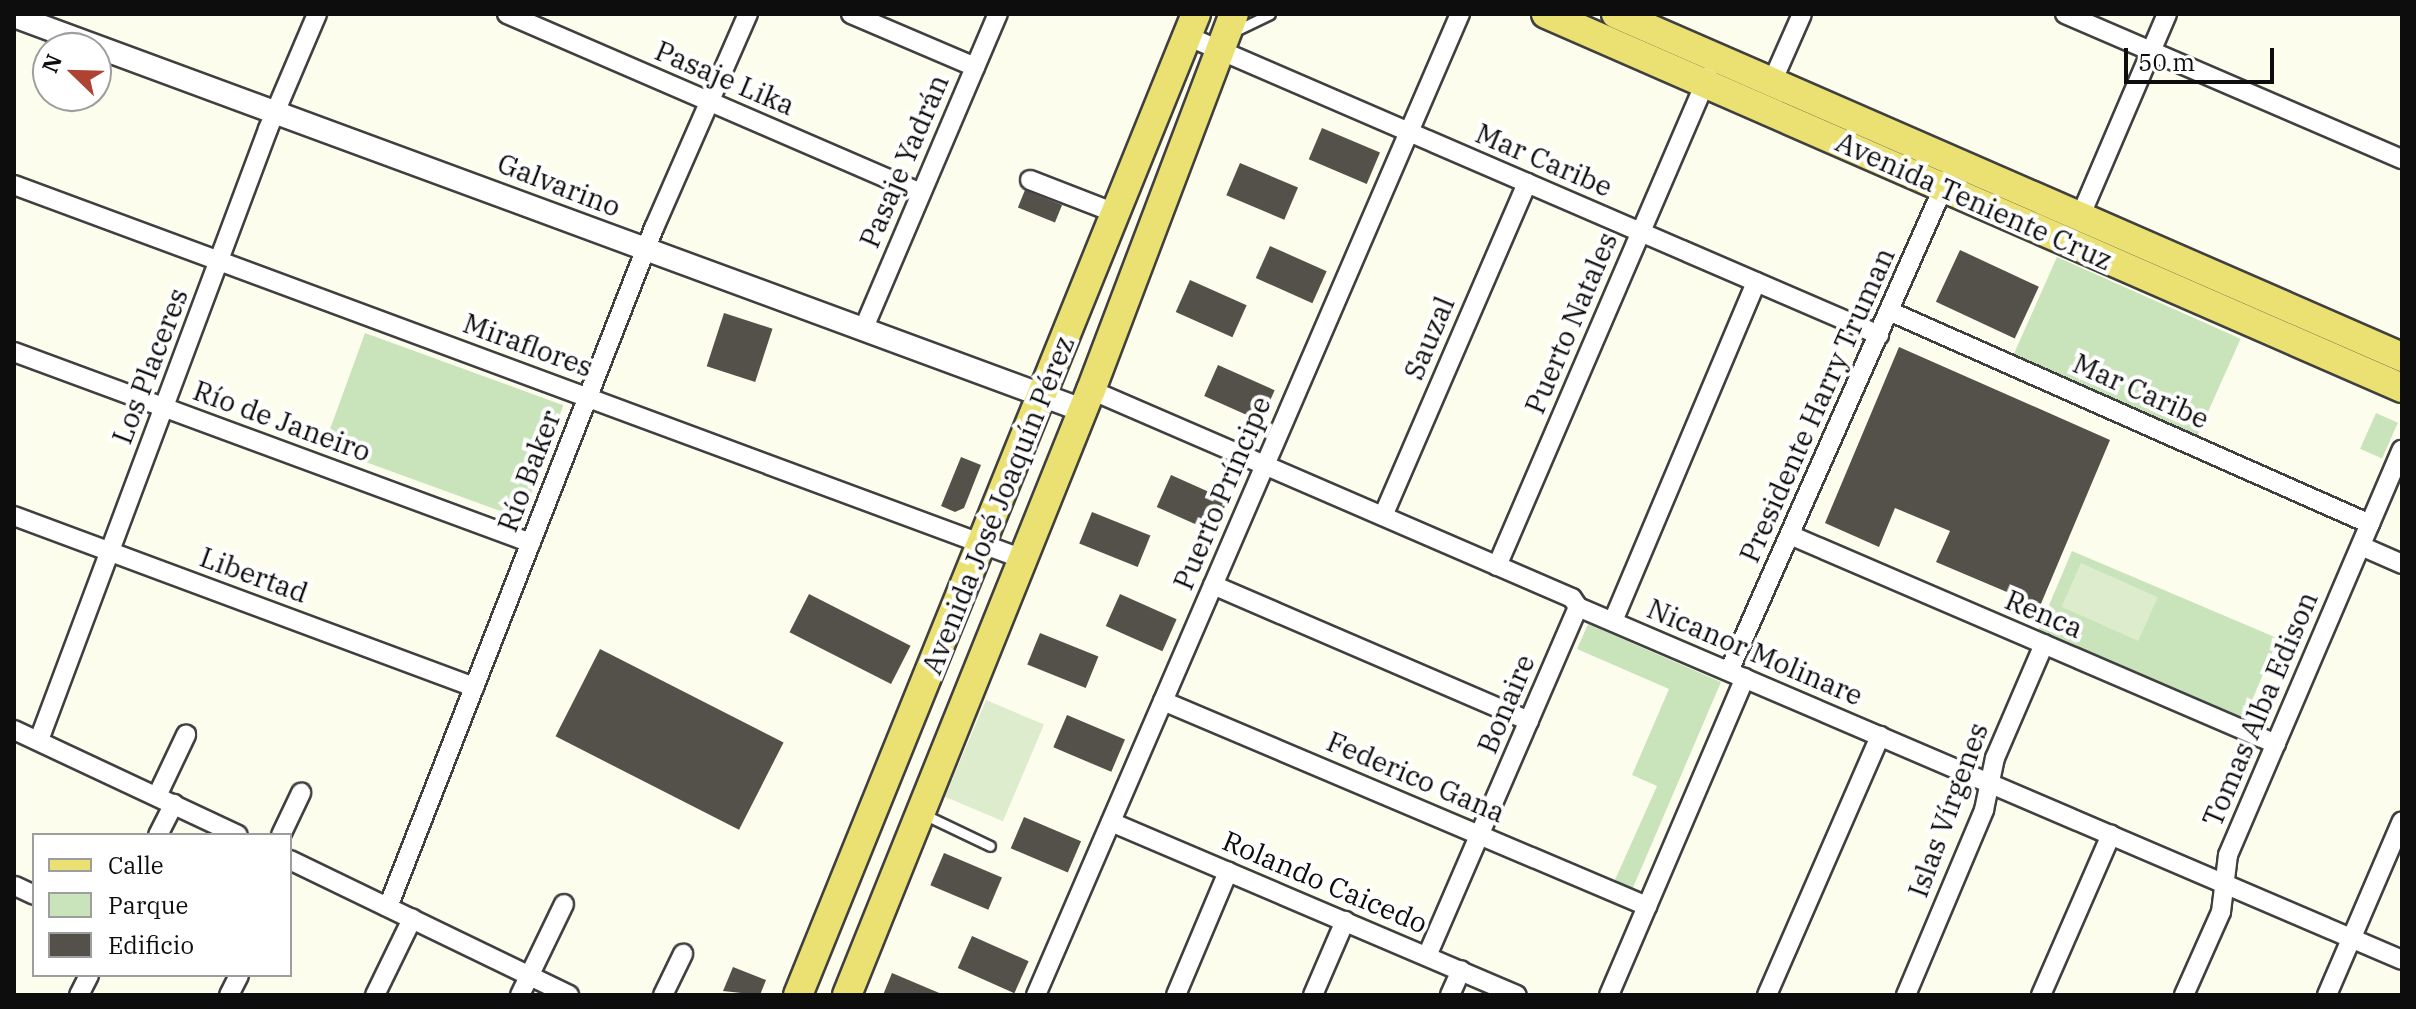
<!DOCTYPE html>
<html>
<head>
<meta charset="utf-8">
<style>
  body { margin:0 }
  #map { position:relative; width:2416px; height:1009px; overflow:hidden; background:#fdfdee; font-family:"IBM Plex Serif",serif }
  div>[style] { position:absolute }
  .green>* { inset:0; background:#c9e4bb; transform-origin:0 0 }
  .pitch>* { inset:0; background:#dceccc; transform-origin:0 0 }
  .building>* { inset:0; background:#54504a; transform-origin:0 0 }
  .roads { filter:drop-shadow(2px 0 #404040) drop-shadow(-2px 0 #404040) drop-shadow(0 2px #404040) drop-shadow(0 -2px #404040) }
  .service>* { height:9px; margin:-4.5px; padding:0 4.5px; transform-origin:4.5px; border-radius:4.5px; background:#fff }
  .minor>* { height:18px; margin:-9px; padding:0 9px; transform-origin:9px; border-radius:9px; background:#fff }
  .tertiary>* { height:22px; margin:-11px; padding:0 11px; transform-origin:11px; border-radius:11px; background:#fff }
  .primary>* { height:28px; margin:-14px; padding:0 14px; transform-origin:14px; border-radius:14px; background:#eae172 }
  span { translate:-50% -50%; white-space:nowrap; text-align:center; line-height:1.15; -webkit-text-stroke:8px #fff; paint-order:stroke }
  .street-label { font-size:28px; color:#0d0d0d }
  .frame { position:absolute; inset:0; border:16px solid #0d0d0d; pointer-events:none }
  .legend { position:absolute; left:32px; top:833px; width:260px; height:144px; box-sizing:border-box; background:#fff; border:2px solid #9e9e9e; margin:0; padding:10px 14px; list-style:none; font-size:24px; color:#0d0d0d }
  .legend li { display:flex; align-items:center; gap:16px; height:40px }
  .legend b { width:40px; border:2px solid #9e9e9e }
  .north { position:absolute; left:32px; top:32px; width:80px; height:80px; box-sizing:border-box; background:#fff; border:2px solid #9e9e9e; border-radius:50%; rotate:293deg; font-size:22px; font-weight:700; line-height:32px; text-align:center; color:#0d0d0d }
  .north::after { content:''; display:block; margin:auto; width:28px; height:36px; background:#ae4334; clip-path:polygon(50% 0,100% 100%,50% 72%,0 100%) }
  .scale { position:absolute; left:2124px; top:48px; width:150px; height:36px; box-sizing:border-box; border:4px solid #0d0d0d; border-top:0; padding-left:10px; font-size:24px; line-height:28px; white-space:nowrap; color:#0d0d0d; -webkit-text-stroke:6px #fff; paint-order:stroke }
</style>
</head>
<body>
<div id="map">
  <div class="green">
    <div style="left:2057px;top:257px;width:201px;height:115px;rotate:24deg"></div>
    <div style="left:365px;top:333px;width:211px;height:121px;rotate:20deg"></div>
    <div style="left:2376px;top:413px;width:24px;height:39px;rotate:24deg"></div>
    <div style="left:2072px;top:551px;width:224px;height:86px;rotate:23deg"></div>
    <div style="clip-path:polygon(1588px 624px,1721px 682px,1632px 890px,1614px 882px,1657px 786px,1632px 775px,1669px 689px,1577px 649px)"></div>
  </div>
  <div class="pitch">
    <div style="left:2081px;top:563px;width:84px;height:48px;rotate:24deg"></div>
    <div style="left:986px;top:700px;width:63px;height:105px;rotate:23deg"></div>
  </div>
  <div class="building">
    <div style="left:1322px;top:128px;width:63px;height:34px;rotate:23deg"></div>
    <div style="left:1240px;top:163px;width:63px;height:35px;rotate:23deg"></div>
    <div style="left:1025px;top:190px;width:40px;height:19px;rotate:22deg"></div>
    <div style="left:1270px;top:246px;width:62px;height:35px;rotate:24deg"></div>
    <div style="left:1960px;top:250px;width:87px;height:57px;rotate:25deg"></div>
    <div style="left:1190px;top:280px;width:62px;height:35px;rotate:24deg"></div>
    <div style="left:724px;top:313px;width:51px;height:56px;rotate:18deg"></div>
    <div style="clip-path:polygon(1899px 347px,2110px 440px,2040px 606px,1936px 562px,1950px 531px,1895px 508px,1879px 547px,1825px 523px)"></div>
    <div style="left:1218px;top:365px;width:62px;height:34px;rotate:24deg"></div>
    <div style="clip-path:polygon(961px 457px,981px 465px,964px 508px,955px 512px,941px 506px)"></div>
    <div style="left:1171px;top:475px;width:62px;height:35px;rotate:24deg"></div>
    <div style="left:1092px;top:512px;width:63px;height:34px;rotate:22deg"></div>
    <div style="left:809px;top:594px;width:114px;height:43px;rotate:27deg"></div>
    <div style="left:1120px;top:594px;width:62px;height:35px;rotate:24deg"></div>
    <div style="left:1040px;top:633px;width:63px;height:34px;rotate:22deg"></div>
    <div style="left:600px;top:649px;width:206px;height:98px;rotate:27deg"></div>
    <div style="left:1067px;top:715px;width:63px;height:35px;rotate:23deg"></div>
    <div style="left:1024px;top:817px;width:62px;height:34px;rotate:23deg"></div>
    <div style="left:944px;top:853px;width:63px;height:35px;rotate:23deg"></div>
    <div style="left:972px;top:936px;width:62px;height:35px;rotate:24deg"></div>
    <div style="clip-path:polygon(733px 967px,766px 980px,760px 995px,723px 991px)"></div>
    <div style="clip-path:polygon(892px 973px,944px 995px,883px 995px)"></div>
  </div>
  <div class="roads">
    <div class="service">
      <div style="left:1233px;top:32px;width:41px;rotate:-25.9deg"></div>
      <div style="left:923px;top:814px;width:74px;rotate:25.5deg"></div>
    </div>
    <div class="minor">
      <div style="left:507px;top:14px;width:451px;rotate:23.4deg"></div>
      <div style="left:851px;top:14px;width:135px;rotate:23.1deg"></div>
      <div style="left:2065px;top:14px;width:367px;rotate:23.3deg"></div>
      <div style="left:1187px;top:36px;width:754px;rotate:23.37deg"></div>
      <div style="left:1772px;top:82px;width:74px;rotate:-66.2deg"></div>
      <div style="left:1030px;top:180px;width:91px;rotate:21.2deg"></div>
      <div style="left:14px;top:185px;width:1076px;rotate:20.34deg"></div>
      <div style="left:2080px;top:217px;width:221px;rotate:-66.8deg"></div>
      <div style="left:1889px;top:311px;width:526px;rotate:23.89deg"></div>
      <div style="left:863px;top:330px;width:344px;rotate:-66.9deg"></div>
      <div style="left:14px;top:352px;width:551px;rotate:20.28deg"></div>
      <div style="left:1091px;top:390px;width:524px;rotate:23.39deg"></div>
      <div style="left:1572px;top:598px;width:11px;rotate:56deg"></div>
      <div style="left:1578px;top:607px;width:896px;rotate:23.19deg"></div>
      <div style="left:14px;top:516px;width:491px;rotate:20.4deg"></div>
      <div style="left:1383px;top:516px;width:363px;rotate:-66.6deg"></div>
      <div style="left:1790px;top:535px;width:529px;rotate:23.27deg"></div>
      <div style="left:2361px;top:546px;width:45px;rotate:23.7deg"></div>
      <div style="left:1497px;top:566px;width:533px;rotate:-66.7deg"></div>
      <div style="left:1213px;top:585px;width:344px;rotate:23.3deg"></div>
      <div style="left:1613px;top:621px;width:368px;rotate:-67.1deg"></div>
      <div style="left:1729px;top:671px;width:538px;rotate:-66.1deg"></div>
      <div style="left:1163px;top:701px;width:526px;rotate:22.96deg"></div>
      <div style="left:14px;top:730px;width:247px;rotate:25.1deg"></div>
      <div style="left:39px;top:740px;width:653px;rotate:-69.45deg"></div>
      <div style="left:268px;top:129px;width:125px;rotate:-66.9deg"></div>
      <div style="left:157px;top:796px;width:68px;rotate:-64.6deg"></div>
      <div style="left:1111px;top:822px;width:441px;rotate:23.1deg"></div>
      <div style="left:158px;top:835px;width:35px;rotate:-63deg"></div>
      <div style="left:281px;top:835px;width:47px;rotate:-64.5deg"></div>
      <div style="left:290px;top:860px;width:310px;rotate:25.8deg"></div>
      <div style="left:15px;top:886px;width:21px;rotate:25deg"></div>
      <div style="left:388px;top:907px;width:729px;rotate:-68.61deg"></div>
      <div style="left:654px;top:228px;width:234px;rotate:-66.3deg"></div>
      <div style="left:1427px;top:956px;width:380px;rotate:-66.6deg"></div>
      <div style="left:79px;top:995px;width:22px;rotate:-63deg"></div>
      <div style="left:229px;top:995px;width:22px;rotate:-63deg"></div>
      <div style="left:375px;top:995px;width:85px;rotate:-64deg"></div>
      <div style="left:520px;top:995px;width:101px;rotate:-64.2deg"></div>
      <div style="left:663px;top:995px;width:46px;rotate:-64deg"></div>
      <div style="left:1036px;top:995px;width:1069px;rotate:-66.63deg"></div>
      <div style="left:1176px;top:995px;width:134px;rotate:-67.1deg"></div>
      <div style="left:1313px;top:995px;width:81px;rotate:-66.6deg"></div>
      <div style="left:1450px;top:995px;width:27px;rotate:-66deg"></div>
      <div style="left:1609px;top:995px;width:345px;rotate:-66.8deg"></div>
      <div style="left:1767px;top:995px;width:283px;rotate:-66.4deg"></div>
      <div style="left:1906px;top:995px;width:201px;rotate:-67.1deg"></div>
      <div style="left:1984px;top:810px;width:53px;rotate:-78.1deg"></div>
      <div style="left:1995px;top:758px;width:124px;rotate:-66.7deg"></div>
      <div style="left:2041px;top:995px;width:175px;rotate:-66.4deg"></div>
      <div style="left:2184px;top:995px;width:91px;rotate:-66deg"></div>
      <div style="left:2221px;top:912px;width:57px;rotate:-83deg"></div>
      <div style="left:2228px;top:855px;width:441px;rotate:-66.8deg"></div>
      <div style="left:2327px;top:995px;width:189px;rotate:-66.7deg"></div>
    </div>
    <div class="tertiary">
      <div style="left:14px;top:16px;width:1138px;rotate:20.25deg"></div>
    </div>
    <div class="primary">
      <div style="left:1546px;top:14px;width:934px;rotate:23.6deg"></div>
      <div style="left:1616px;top:14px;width:858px;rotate:23.58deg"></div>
      <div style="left:798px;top:995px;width:1059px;rotate:-67.92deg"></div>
      <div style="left:847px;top:995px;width:652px;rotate:-68.04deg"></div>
      <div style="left:1091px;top:390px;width:402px;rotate:-69.2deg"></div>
    </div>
  </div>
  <div class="street-label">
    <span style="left:725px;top:78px;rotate:23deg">Pasaje Lika</span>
    <span style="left:1544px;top:160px;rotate:23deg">Mar Caribe</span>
    <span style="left:904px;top:161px;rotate:-67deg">Pasaje Yadrán</span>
    <span style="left:559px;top:185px;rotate:21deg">Galvarino</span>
    <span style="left:1974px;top:201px;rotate:24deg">Avenida Teniente Cruz</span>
    <span style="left:1571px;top:323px;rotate:-67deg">Puerto Natales</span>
    <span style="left:1429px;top:338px;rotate:-67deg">Sauzal</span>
    <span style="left:528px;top:345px;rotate:20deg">Miraflores</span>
    <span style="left:150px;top:366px;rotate:-69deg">Los Placeres</span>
    <span style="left:2141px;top:391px;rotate:24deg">Mar Caribe</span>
    <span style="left:1817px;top:405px;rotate:-66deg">Presidente Harry Truman</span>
    <span style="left:282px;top:421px;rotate:20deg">Río de Janeiro</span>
    <span style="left:529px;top:471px;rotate:-69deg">Río Baker</span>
    <span style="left:1222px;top:493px;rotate:-67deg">Puerto Príncipe</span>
    <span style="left:998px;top:505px;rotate:-68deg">Avenida José Joaquín Pérez</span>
    <span style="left:254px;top:575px;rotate:20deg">Libertad</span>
    <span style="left:2044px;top:614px;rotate:23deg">Renca</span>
    <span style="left:1755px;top:652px;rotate:23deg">Nicanor Molinare</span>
    <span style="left:1506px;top:704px;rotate:-67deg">Bonaire</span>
    <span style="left:2260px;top:709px;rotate:-67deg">Tomas Alba Edison</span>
    <span style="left:1416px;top:777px;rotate:23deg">Federico Gana</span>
    <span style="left:1948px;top:810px;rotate:-70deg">Islas Vírgenes</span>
    <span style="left:1325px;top:882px;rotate:23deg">Rolando Caicedo</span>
  </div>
  <div class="frame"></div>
  <ul class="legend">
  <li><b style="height:10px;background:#eae172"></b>Calle</li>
  <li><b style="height:22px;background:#c9e4bb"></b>Parque</li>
  <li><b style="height:22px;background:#54504a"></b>Edificio</li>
  </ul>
  <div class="north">N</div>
  <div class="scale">50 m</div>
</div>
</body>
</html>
